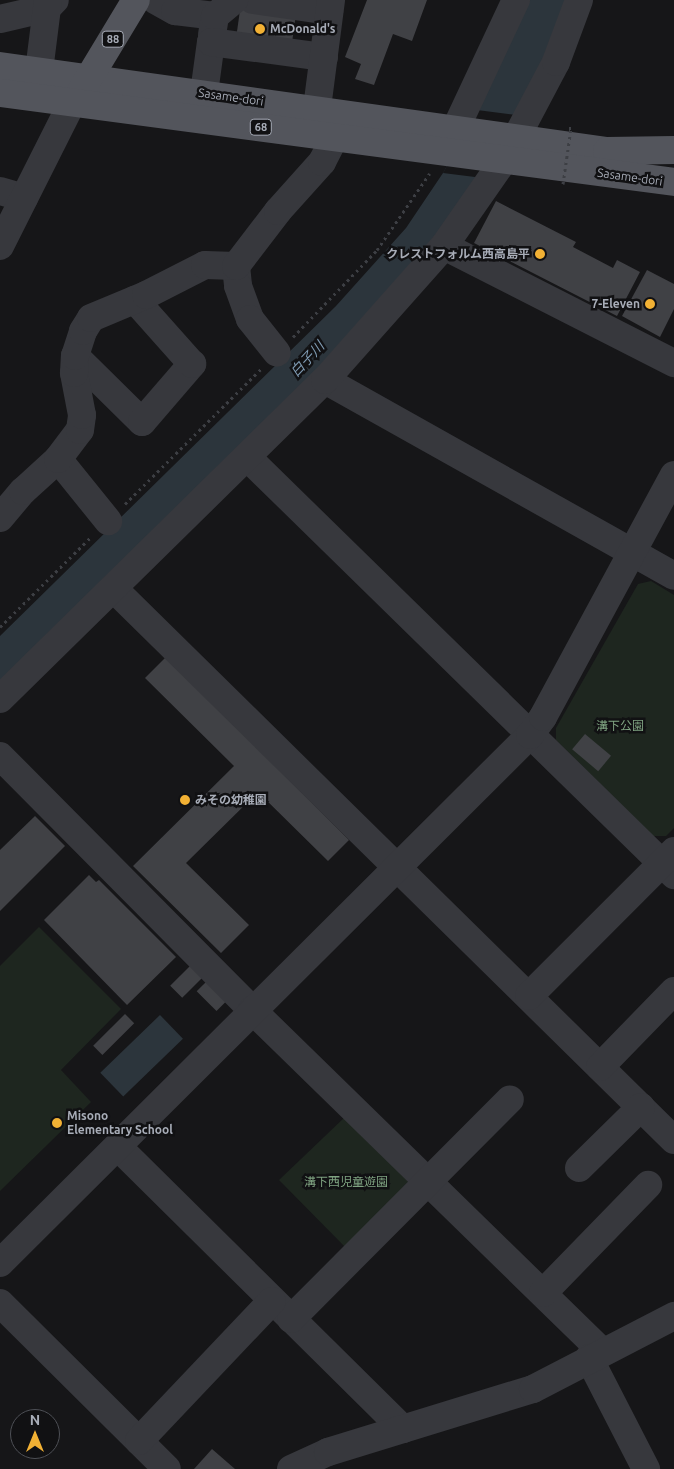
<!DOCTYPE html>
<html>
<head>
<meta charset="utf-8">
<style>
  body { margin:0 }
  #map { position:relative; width:674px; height:1469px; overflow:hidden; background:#161618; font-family:Ubuntu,"Noto Sans JP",sans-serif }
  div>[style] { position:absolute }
  .green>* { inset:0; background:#1e261f }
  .water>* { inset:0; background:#2c353c; transform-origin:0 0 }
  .pier>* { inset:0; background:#161618 }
  .building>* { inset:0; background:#404145; transform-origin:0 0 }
  .path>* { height:3px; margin-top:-1.5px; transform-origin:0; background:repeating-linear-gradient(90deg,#3d3f44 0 2.5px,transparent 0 6.5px) }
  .minor>* { height:28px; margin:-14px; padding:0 14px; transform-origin:14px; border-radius:14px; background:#37383d }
  .major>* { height:28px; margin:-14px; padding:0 14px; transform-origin:14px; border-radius:14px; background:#53555c }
  .path-bridge>* { height:3px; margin-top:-1.5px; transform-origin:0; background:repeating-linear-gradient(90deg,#3d3f44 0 2.5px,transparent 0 6.5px) }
  .dots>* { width:14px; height:14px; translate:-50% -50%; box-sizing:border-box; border:2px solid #111113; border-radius:50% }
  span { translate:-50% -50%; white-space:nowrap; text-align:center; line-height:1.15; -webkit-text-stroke:5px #111113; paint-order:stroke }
  .shield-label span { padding:1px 4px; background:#111113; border:1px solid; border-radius:4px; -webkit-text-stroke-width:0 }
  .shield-label { font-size:11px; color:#a8adb8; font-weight:700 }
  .poi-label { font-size:12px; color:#a8adb8; font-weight:700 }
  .left { translate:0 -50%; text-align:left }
  .right { translate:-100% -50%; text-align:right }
  .street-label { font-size:12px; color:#a8adb8 }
  .park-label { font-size:12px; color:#7fa381 }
  .water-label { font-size:14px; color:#7f9bb3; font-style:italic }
  .north { position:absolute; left:10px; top:1409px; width:50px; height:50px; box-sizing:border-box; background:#111113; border:1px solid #4d4f55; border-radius:50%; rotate:0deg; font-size:14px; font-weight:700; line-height:20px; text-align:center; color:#a8adb8 }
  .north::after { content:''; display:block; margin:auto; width:18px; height:22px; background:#f2b134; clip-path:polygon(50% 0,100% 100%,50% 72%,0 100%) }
</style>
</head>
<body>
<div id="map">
  <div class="green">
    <div style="clip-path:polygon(651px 581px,674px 595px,674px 828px,666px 836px,653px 836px,556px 740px,556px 728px,638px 584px)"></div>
    <div style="clip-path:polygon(39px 927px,121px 1009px,61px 1070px,91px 1102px,0 1191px,0 966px)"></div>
    <div style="clip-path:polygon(346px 1116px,408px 1178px,408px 1185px,347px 1249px,279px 1180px)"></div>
  </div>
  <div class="water">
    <div style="clip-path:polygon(530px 0,568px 0,537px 73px,483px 178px,403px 285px,0 687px,0 636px,336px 306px,406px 228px,443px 173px,477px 110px)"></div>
    <div style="left:160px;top:1015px;width:33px;height:83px;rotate:46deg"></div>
  </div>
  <div class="pier">
    <div style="clip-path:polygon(477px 110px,517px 115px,483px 178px,443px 173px)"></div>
  </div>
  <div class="building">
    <div style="clip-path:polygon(367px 0,427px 0,412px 41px,393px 34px,374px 85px,355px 79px,361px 64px,345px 57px)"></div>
    <div style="left:241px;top:3px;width:56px;height:33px;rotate:8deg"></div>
    <div style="clip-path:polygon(496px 201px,576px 242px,573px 247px,613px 268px,617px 260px,640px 272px,617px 316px,474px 243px)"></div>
    <div style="clip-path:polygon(647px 270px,674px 284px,674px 309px,660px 337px,622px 316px)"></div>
    <div style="clip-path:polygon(166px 657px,349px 840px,328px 861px,258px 792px,186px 863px,249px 925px,221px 953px,133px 866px,234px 766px,145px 678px)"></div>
    <div style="left:585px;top:734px;width:34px;height:20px;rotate:40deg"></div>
    <div style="clip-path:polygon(35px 816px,65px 846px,0 911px,0 850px)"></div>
    <div style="clip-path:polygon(89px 875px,96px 882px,99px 880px,176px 957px,127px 1005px,44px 920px)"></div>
    <div style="left:190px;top:966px;width:17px;height:28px;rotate:45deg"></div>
    <div style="left:208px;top:980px;width:28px;height:16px;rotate:45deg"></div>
    <div style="left:125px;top:1014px;width:13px;height:45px;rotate:45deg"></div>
    <div style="clip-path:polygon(212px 1449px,235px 1469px,194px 1469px)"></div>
  </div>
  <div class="path">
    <div style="left:293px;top:337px;width:121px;rotate:-46deg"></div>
    <div style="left:377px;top:250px;width:93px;rotate:-55.5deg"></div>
    <div style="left:125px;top:504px;width:192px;rotate:-44.8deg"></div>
    <div style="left:0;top:627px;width:127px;rotate:-44.7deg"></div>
  </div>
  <div class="minor">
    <div style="left:155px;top:0;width:23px;rotate:29deg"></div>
    <div style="left:175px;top:11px;width:40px;rotate:7.1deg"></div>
    <div style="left:253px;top:0;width:77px;rotate:8.2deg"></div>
    <div style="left:0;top:19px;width:48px;rotate:-13.2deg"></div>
    <div style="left:47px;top:8px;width:11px;rotate:-45deg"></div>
    <div style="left:212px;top:35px;width:19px;rotate:-81deg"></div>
    <div style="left:215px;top:16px;width:25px;rotate:-40deg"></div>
    <div style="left:39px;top:71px;width:72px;rotate:-82.8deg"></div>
    <div style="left:204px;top:93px;width:51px;rotate:-82.2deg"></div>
    <div style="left:211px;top:42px;width:114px;rotate:7.6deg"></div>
    <div style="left:317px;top:108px;width:109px;rotate:-82.6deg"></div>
    <div style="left:455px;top:130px;width:144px;rotate:-64.9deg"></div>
    <div style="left:516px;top:138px;width:86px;rotate:-62.2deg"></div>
    <div style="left:556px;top:62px;width:66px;rotate:-69.6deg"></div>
    <div style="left:0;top:191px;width:25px;rotate:16deg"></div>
    <div style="left:0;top:246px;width:160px;rotate:-63.3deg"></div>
    <div style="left:444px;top:246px;width:258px;rotate:27deg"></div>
    <div style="left:236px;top:266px;width:20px;rotate:84deg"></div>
    <div style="left:238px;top:286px;width:35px;rotate:70deg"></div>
    <div style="left:250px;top:319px;width:43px;rotate:51.5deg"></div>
    <div style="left:75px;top:356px;width:94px;rotate:44.6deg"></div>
    <div style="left:142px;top:422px;width:77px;rotate:-49.2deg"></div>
    <div style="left:192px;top:364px;width:86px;rotate:-131.7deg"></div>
    <div style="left:325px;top:380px;width:400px;rotate:29.3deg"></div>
    <div style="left:247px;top:457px;width:598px;rotate:44.39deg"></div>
    <div style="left:58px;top:459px;width:80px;rotate:51.1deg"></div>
    <div style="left:0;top:518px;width:35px;rotate:-50deg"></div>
    <div style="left:23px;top:491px;width:47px;rotate:-42.4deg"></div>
    <div style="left:58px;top:459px;width:36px;rotate:-53deg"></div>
    <div style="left:80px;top:430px;width:15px;rotate:-82deg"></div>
    <div style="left:82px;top:415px;width:43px;rotate:-100.8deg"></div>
    <div style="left:74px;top:373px;width:17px;rotate:-87deg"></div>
    <div style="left:75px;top:356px;width:26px;rotate:-72deg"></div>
    <div style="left:83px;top:331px;width:15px;rotate:-58deg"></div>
    <div style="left:91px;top:318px;width:60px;rotate:-22.7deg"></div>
    <div style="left:146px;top:295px;width:66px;rotate:-27deg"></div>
    <div style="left:205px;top:265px;width:31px;rotate:2deg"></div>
    <div style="left:236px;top:266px;width:69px;rotate:-52.6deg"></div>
    <div style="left:278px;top:211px;width:66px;rotate:-48.1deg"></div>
    <div style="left:322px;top:162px;width:28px;rotate:-63deg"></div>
    <div style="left:113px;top:588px;width:787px;rotate:44.54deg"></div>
    <div style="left:0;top:699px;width:455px;rotate:-44.5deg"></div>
    <div style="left:325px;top:380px;width:179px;rotate:-48.4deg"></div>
    <div style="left:444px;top:246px;width:105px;rotate:-55.1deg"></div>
    <div style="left:0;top:756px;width:358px;rotate:45.2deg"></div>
    <div style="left:252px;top:1010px;width:488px;rotate:44.3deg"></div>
    <div style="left:529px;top:996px;width:205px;rotate:-45deg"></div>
    <div style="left:600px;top:1067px;width:106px;rotate:-45.8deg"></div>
    <div style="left:118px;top:1147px;width:401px;rotate:44.7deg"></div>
    <div style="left:579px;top:1168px;width:87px;rotate:-44.5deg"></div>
    <div style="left:0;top:1263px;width:748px;rotate:-44.89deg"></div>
    <div style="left:530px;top:735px;width:22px;rotate:-54deg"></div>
    <div style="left:543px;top:717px;width:275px;rotate:-61.6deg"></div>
    <div style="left:543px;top:1293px;width:151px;rotate:-45.8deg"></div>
    <div style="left:0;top:1303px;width:235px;rotate:44.8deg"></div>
    <div style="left:291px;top:1319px;width:310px;rotate:-45.1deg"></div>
    <div style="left:589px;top:1358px;width:125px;rotate:62.8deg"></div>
    <div style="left:139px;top:1441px;width:193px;rotate:-46.5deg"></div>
    <div style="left:291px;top:1469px;width:41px;rotate:-24.7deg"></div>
    <div style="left:328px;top:1452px;width:214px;rotate:-17.1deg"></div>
    <div style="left:533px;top:1389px;width:159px;rotate:-27.4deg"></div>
  </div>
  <div class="major">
    <div style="left:0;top:66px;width:613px;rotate:7.97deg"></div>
    <div style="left:607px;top:151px;width:67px;rotate:-0.9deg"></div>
    <div style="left:81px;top:91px;width:106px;rotate:-58.9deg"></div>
    <div style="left:0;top:93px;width:680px;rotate:7.52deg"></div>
  </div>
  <div class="path-bridge">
    <div style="left:563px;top:184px;width:57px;rotate:-81.9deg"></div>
    <div style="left:571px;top:128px;width:3px;rotate:180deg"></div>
  </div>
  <div class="dots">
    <div style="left:260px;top:29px;background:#f2b134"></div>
    <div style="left:540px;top:254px;background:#f2b134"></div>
    <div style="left:650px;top:304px;background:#f2b134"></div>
    <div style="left:185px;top:800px;background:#f2b134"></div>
    <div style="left:57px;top:1123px;background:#f2b134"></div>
  </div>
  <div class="shield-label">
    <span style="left:113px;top:39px">88</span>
    <span style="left:261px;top:127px">68</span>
  </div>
  <div class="poi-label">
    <span class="left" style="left:270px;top:29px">McDonald's</span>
    <span class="right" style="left:530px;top:254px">クレストフォルム西高島平</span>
    <span class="right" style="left:640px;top:304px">7-Eleven</span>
    <span class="left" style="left:195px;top:800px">みその幼稚園</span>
    <span class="left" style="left:67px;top:1123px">Misono<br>Elementary School</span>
  </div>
  <div class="street-label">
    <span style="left:231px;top:97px;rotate:8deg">Sasame-dori</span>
    <span style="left:630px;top:177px;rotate:8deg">Sasame-dori</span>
  </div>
  <div class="park-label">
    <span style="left:620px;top:726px">溝下公園</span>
    <span style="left:346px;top:1182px">溝下西児童遊園</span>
  </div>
  <div class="water-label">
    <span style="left:307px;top:359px;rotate:-47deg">白子川</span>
  </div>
  <div class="north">N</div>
</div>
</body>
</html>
